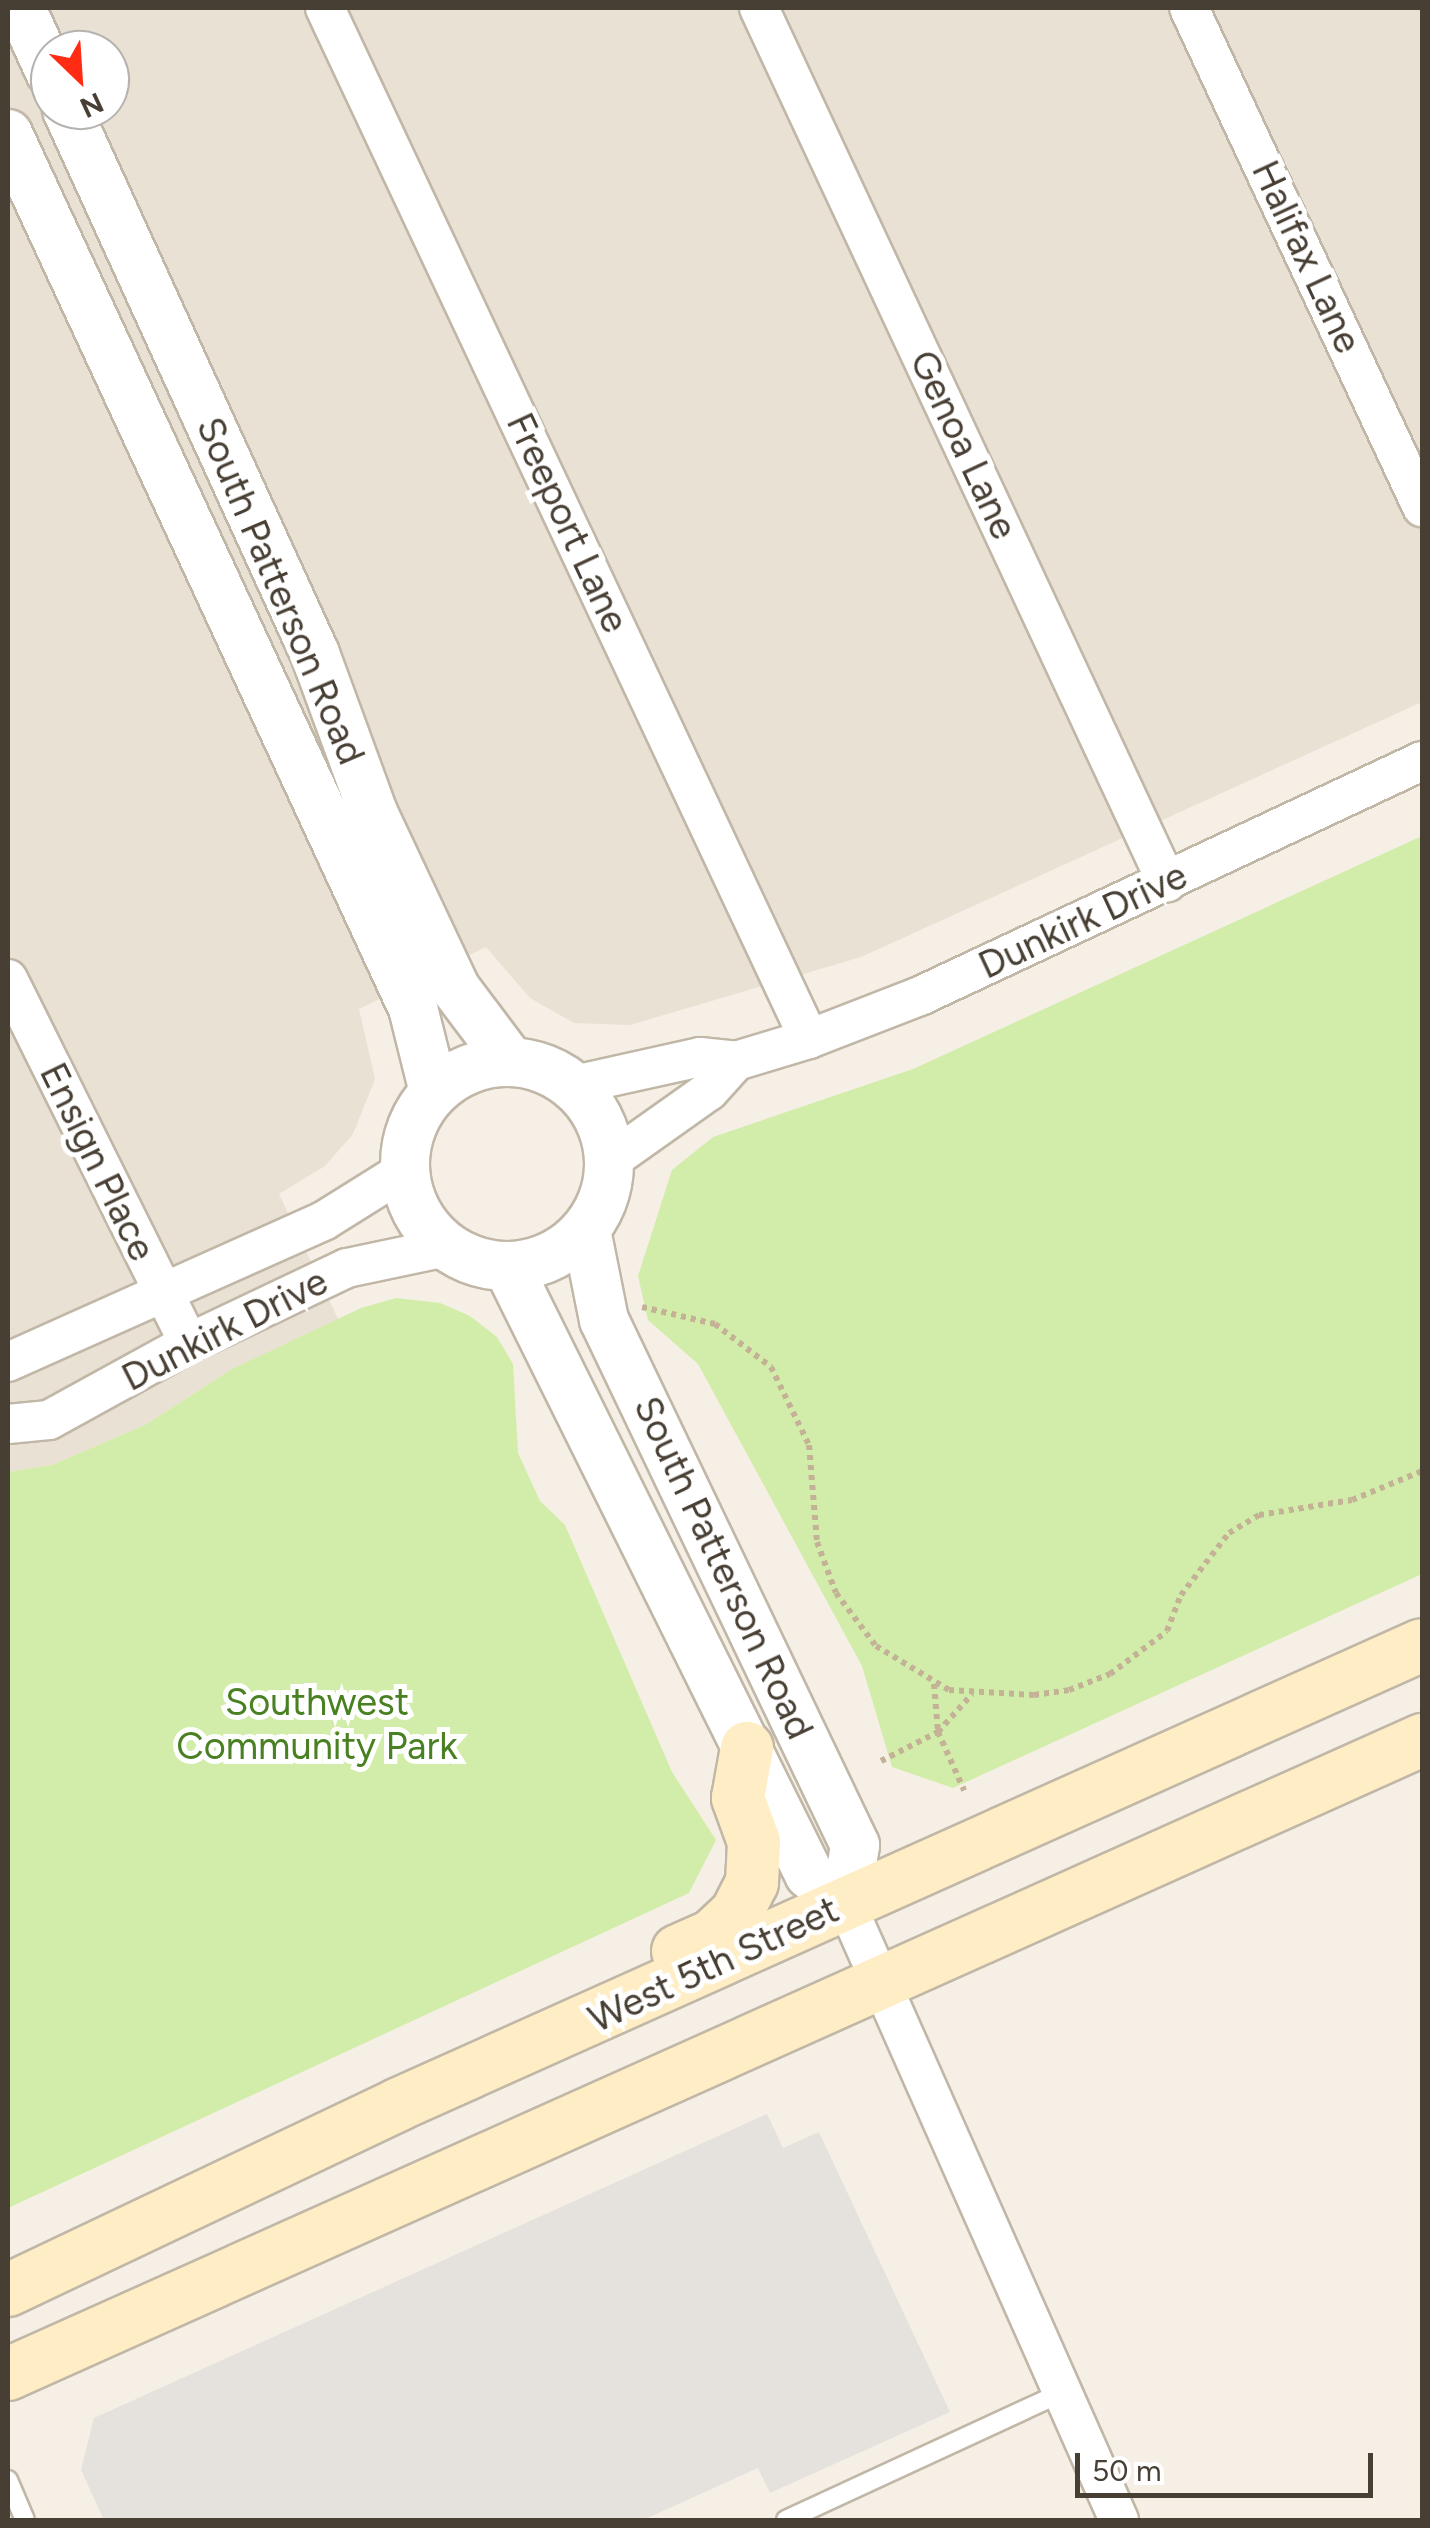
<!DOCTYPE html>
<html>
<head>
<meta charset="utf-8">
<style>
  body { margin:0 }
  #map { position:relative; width:1430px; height:2528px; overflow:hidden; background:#f5efe5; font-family:Figtree,sans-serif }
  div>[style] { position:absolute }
  .residential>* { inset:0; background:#e9e1d3 }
  .green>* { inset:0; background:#d2eda9 }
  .parking>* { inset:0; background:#e5e2de }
  .path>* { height:6px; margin-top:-3px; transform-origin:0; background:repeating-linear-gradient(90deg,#c4b296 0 5px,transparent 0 10px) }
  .roads { filter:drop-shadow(2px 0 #c1b7a7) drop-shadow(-2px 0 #c1b7a7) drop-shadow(0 2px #c1b7a7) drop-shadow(0 -2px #c1b7a7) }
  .service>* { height:18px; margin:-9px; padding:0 9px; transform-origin:9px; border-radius:9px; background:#fff }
  .minor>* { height:38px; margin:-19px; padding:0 19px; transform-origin:19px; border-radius:19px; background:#fff }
  .tertiary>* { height:48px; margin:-24px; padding:0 24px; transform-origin:24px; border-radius:24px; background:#fff }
  .tertiary>.ring { margin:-24px; padding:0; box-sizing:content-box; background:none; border:48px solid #fff; border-radius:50% }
  .secondary>* { height:52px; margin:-26px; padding:0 26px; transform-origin:26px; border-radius:26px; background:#ffeec5 }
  span { translate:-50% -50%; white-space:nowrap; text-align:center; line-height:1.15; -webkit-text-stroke:10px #fff; paint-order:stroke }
  .street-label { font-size:38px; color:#483f34 }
  .park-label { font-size:38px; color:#498021 }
  .frame { position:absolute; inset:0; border:10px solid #483f34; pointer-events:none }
  .north { position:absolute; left:30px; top:30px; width:100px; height:100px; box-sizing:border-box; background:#fff; border:2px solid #b6b2ae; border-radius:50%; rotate:155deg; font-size:28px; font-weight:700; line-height:40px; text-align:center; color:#483f34 }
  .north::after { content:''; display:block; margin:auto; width:35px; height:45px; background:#ff2b12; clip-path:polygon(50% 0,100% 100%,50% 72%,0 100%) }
  .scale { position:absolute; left:1075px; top:2453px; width:298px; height:45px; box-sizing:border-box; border:5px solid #483f34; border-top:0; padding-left:12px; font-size:30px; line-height:35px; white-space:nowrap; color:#483f34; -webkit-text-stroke:8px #fff; paint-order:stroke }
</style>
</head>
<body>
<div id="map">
  <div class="residential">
    <div style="clip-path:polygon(evenodd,8px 8px,1422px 8px,1422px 702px,861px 957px,630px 1025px,574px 1023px,530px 998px,486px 947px,359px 1009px,375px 1079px,353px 1134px,325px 1166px,279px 1194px,339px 1321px,230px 1370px,147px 1424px,52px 1465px,8px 1472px,8px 8px,50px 50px,110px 50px,110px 110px,50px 110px,50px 50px)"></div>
  </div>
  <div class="green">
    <div style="clip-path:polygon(1422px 836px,1422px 1574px,953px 1788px,892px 1767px,862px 1666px,698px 1364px,648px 1320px,638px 1276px,672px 1170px,713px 1137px,913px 1069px)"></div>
    <div style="clip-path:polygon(396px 1298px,440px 1303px,470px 1316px,497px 1337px,513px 1364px,518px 1453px,540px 1501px,565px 1525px,672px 1772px,716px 1840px,689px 1893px,8px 2208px,8px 1472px,52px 1465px,147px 1424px,230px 1370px,361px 1308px)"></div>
  </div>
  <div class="parking">
    <div style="clip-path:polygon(767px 2114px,783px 2148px,819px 2132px,950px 2412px,770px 2493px,758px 2468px,643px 2520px,104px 2520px,81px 2470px,94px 2418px)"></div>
  </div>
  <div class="path">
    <div style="left:642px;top:1307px;width:75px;rotate:13.1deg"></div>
    <div style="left:715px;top:1324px;width:71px;rotate:37.5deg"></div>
    <div style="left:771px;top:1367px;width:87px;rotate:64deg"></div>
    <div style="left:809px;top:1445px;width:97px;rotate:85.3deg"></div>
    <div style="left:817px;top:1542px;width:54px;rotate:69.6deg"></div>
    <div style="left:836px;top:1593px;width:66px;rotate:53deg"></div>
    <div style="left:876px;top:1646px;width:85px;rotate:31.1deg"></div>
    <div style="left:949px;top:1690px;width:85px;rotate:3.4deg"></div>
    <div style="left:1034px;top:1695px;width:35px;rotate:-8deg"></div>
    <div style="left:1069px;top:1690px;width:44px;rotate:-21.3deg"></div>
    <div style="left:1110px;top:1674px;width:71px;rotate:-37deg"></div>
    <div style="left:1167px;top:1631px;width:39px;rotate:-69deg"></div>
    <div style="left:1181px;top:1595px;width:78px;rotate:-52.3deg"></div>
    <div style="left:1229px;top:1533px;width:35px;rotate:-31deg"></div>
    <div style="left:1259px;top:1515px;width:94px;rotate:-9.2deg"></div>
    <div style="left:1352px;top:1500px;width:76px;rotate:-22.5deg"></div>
    <div style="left:934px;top:1684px;width:48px;rotate:85.2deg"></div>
    <div style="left:938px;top:1732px;width:64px;rotate:65.9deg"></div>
    <div style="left:881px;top:1761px;width:64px;rotate:-27deg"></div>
    <div style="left:938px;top:1732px;width:51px;rotate:-48.2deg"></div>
  </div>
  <div class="roads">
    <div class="service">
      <div style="left:8px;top:2480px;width:43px;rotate:67deg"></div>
      <div style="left:786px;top:2520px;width:305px;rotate:-24.8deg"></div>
    </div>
    <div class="minor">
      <div style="left:325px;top:8px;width:1139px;rotate:64.85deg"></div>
      <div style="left:759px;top:8px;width:965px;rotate:65deg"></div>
      <div style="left:1189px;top:8px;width:551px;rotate:64.97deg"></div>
      <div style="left:8px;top:979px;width:407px;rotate:63.6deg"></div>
      <div style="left:574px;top:1085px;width:129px;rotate:-12.5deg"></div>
      <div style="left:700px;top:1057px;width:36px;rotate:6deg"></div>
      <div style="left:736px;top:1061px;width:76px;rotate:-16.8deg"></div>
      <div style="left:809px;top:1039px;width:119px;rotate:-21.2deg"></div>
      <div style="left:920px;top:996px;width:554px;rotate:-25.09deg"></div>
      <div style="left:610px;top:1161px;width:121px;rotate:-35.3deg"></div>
      <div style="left:709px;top:1091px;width:40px;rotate:-48deg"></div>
      <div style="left:8px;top:1362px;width:347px;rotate:-24.1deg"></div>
      <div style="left:325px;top:1220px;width:94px;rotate:-32deg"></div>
      <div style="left:8px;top:1424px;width:41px;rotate:-5.6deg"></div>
      <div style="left:49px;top:1420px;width:160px;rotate:-28.8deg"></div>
      <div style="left:189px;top:1343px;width:175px;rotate:-25.4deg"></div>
      <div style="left:347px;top:1268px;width:102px;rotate:-11.9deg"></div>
      <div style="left:846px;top:1904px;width:674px;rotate:66.1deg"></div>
    </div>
    <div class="tertiary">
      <div style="left:21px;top:8px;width:70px;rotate:65.6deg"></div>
      <div style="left:67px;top:110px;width:598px;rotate:65.49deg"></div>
      <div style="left:315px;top:654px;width:171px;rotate:69.9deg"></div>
      <div style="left:374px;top:815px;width:192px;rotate:64.8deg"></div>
      <div style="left:456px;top:989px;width:90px;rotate:53.1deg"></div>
      <div style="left:8px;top:134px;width:963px;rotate:65.14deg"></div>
      <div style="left:413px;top:1008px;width:87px;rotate:76deg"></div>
      <div class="ring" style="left:405px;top:1062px;width:156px;height:156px"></div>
      <div style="left:586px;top:1230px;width:92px;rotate:78.7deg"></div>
      <div style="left:604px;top:1320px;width:582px;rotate:64.45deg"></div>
      <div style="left:855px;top:1845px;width:60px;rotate:98.7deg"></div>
      <div style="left:508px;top:1267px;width:678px;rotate:63.62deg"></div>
      <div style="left:809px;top:1874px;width:48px;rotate:39deg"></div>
    </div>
    <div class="secondary">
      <div style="left:678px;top:1951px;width:37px;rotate:-24deg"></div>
      <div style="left:712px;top:1936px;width:33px;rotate:-43deg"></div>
      <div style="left:736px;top:1914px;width:35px;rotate:-63deg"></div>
      <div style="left:752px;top:1883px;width:41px;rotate:-87.2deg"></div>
      <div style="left:754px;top:1842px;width:47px;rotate:-110deg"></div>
      <div style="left:738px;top:1798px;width:51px;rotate:-79.8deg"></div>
      <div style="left:8px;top:2290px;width:431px;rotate:-25.4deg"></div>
      <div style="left:397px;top:2105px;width:1123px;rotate:-24.17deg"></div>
      <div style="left:8px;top:2374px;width:1550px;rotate:-24.15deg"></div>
    </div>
  </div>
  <div class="street-label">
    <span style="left:1306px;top:257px;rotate:65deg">Halifax Lane</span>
    <span style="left:963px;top:445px;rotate:65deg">Genoa Lane</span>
    <span style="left:567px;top:523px;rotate:65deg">Freeport Lane</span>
    <span style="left:280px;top:591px;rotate:67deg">South Patterson Road</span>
    <span style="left:1083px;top:921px;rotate:-25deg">Dunkirk Drive</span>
    <span style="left:97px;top:1162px;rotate:64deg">Ensign Place</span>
    <span style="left:225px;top:1330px;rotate:-27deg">Dunkirk Drive</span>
    <span style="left:723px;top:1568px;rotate:65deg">South Patterson Road</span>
    <span style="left:714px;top:1965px;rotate:-25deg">West 5th Street</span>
  </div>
  <div class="park-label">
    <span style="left:317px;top:1725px">Southwest<br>Community Park</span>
  </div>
  <div class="frame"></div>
  <div class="north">N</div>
  <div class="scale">50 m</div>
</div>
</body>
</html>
